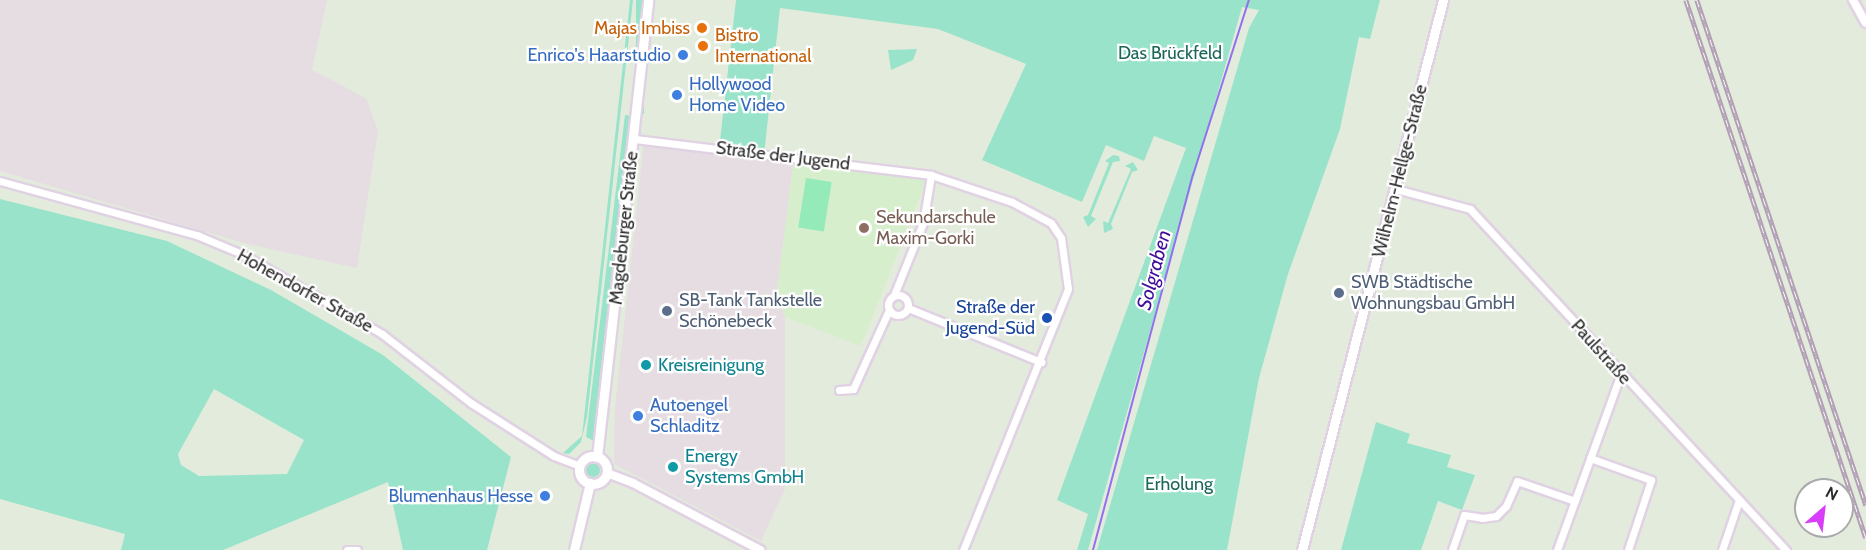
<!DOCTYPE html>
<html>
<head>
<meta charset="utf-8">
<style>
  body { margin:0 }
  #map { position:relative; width:1866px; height:550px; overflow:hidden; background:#e3ecdc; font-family:Cabin,sans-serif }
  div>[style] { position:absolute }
  .industrial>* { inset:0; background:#e5dde2 }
  .education>* { inset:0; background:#d7eecc }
  .green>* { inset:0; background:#99e3ca; transform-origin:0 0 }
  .round { border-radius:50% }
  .pitch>* { inset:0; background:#95eaba; transform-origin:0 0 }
  .stream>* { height:2px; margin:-1px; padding:0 1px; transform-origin:1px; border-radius:1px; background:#9270ee }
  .roads { filter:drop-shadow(2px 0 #e0d2e3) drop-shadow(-2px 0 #e0d2e3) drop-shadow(0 2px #e0d2e3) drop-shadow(0 -2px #e0d2e3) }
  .minor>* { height:7px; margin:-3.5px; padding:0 3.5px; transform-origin:3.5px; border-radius:3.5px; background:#fff }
  .minor>.ring { margin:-3.5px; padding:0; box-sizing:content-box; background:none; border:7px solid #fff; border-radius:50% }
  .tertiary>* { height:8px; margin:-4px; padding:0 4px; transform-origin:4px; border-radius:4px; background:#fff }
  .secondary>* { height:9px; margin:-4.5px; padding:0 4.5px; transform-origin:4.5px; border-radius:4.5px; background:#fff }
  .secondary>.ring { margin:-4.5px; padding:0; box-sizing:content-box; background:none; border:9px solid #fff; border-radius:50% }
  .rail>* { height:4.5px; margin-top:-2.25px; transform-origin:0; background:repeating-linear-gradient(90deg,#fff 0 7px,#b29fb5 0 14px); box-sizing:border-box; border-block:2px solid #b29fb5 }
  .dots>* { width:16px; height:16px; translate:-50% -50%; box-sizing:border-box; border:3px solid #fff; border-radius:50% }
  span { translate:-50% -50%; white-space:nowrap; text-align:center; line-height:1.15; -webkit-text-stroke:4.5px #fff; paint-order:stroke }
  .food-label { font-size:18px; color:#c56008 }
  .right { translate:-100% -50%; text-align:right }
  .left { translate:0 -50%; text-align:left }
  .park-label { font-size:18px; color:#1a6758 }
  .shop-label { font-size:18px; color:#366cbe }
  .street-label { font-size:18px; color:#2a2a2a }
  .education-label { font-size:18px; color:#785e54 }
  .service-label { font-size:18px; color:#4e5e75 }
  .transit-label { font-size:18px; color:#164399 }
  .culture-label { font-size:18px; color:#0d838f }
  .water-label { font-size:20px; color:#400e9b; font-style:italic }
  .north { position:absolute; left:1794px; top:478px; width:60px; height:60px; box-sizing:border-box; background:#fff; border:2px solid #aaa; border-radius:50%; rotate:28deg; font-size:16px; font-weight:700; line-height:24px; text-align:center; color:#2a2a2a }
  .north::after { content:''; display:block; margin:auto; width:21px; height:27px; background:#d83df9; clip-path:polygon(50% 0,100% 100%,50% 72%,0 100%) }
</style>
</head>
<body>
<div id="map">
  <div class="industrial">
    <div style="clip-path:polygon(0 0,327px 0,312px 70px,366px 98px,378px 131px,357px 268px,247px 244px,0 171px)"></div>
    <div style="clip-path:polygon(644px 141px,794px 159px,777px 291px,785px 317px,785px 489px,761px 541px,614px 464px,615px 407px)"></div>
  </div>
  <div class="education">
    <div style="clip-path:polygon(794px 159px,928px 176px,861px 346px,785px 317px,777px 291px)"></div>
  </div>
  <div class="green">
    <div style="clip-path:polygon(630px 0,633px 0,587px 417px,581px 442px,569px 454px,563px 453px,582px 436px)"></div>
    <div style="left:636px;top:0;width:8px;height:114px"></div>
    <div style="clip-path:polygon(736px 0,1380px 0,1370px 39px,1359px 37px,1340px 129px,1288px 274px,1259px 378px,1227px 550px,1097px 550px,1249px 28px,1259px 10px,1242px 7px,1088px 550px,1077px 550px,1088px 514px,1057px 500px,1186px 148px,1154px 136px,1144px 161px,1106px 145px,1082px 202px,982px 160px,1026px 64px,938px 29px,780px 8px,764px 155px,719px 149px)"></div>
    <div style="clip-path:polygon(917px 49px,913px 60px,891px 70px,888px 50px)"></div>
    <div style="clip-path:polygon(625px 115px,631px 116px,594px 441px,586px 437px)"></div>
    <div style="clip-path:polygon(1113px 155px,1119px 156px,1120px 161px,1113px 162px,1091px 216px,1096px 219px,1088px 227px,1083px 217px,1088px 215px,1109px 163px,1105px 161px)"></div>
    <div style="clip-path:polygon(1133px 162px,1138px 170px,1132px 172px,1111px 224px,1113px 229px,1104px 233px,1103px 221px,1108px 223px,1131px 169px,1125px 166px)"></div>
    <div style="clip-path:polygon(evenodd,0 199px,167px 241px,271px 290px,383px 355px,511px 457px,487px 550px,403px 550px,388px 482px,223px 550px,121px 550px,125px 534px,0 499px,0 199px,214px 389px,304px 440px,287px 474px,199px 476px,181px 465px,178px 454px,214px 389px)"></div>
    <div style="clip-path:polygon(1376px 422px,1410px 434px,1407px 443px,1451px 455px,1447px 467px,1475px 475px,1462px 510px,1438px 501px,1421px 550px,1341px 550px)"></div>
    <div class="round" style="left:586px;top:463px;width:14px;height:14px"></div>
  </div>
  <div class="pitch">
    <div style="left:806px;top:178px;width:26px;height:50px;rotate:9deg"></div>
  </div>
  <div class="stream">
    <div style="left:1093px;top:550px;width:388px;rotate:-75.1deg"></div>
    <div style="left:1193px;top:175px;width:184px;rotate:-72.3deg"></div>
  </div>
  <div class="roads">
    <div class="minor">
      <div style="left:634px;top:139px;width:299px;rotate:6.9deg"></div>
      <div style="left:931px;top:175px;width:85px;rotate:18.4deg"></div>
      <div style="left:1012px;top:202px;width:44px;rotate:28.3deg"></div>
      <div style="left:1051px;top:223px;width:18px;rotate:56deg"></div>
      <div style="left:1061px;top:238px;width:51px;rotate:82.2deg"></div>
      <div style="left:1068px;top:289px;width:281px;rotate:111.9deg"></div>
      <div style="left:0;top:181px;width:206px;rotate:15.4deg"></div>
      <div style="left:199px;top:236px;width:47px;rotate:22.7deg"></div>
      <div style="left:242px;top:254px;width:161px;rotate:29.7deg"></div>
      <div style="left:382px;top:334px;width:113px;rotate:37.8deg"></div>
      <div style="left:471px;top:403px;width:98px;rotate:32.6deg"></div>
      <div style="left:554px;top:456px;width:28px;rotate:21deg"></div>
      <div style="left:1396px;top:189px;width:77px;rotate:15.1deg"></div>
      <div style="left:1470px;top:209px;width:465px;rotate:47.2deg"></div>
      <div class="ring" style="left:888px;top:295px;width:13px;height:13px"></div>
      <div style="left:894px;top:295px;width:78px;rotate:-68.1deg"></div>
      <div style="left:923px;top:223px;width:49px;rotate:-80.5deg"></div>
      <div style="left:908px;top:308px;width:144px;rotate:22.1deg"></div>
      <div style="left:839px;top:390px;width:14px;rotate:-4deg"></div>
      <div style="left:853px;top:389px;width:87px;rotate:-65.5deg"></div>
      <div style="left:1590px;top:458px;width:65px;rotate:19.8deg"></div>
      <div style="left:1651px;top:480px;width:74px;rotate:108.2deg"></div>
      <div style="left:347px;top:550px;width:10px"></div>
      <div style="left:1452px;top:550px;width:37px;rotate:-71deg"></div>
      <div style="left:1464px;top:515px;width:18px;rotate:9deg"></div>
      <div style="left:1482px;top:518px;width:14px;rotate:-8deg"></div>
      <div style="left:1496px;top:516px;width:14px;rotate:-45deg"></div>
      <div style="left:1506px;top:506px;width:27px;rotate:-66deg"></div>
      <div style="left:1517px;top:481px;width:61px;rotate:19deg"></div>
      <div style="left:1557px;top:550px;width:188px;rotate:-70.1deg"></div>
      <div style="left:1722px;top:550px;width:53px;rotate:-71.2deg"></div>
    </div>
    <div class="tertiary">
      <div style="left:1853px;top:0;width:26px;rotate:61deg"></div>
      <div style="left:607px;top:473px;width:28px;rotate:21deg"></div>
      <div style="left:633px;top:483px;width:144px;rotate:27.8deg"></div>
    </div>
    <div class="secondary">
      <div class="ring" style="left:579px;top:456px;width:19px;height:19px"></div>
      <div style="left:597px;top:457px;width:460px;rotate:-83.6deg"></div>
      <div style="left:574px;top:550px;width:69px;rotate:-76.6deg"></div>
      <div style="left:1302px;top:550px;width:568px;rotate:-75.62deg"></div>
    </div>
  </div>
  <div class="rail">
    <div style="left:1686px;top:0;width:567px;rotate:71.5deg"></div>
    <div style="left:1697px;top:0;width:533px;rotate:71.5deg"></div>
  </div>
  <div class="dots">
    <div style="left:702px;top:28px;background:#e8710a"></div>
    <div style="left:703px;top:46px;background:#e8710a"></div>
    <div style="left:683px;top:55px;background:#3f7fe0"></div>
    <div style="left:677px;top:95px;background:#3f7fe0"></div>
    <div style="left:864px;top:228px;background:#8d6e63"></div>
    <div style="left:1339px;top:293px;background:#5c6f8a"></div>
    <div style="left:667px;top:311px;background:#5c6f8a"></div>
    <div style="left:1047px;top:318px;background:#1a4fb4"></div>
    <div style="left:646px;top:365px;background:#0f9aa8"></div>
    <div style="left:638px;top:416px;background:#3f7fe0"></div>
    <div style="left:673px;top:467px;background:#0f9aa8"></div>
    <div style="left:545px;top:496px;background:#3f7fe0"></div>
  </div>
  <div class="food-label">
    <span class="right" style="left:690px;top:28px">Majas Imbiss</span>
    <span class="left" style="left:715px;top:46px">Bistro<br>International</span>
  </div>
  <div class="park-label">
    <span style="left:1170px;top:53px">Das Brückfeld</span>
    <span style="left:1179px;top:484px">Erholung</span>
  </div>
  <div class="shop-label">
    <span class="right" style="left:671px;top:55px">Enrico's Haarstudio</span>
    <span class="left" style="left:689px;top:95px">Hollywood<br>Home Video</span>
    <span class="left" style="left:650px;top:416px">Autoengel<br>Schladitz</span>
    <span class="right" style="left:533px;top:496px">Blumenhaus Hesse</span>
  </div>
  <div class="street-label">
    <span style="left:783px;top:156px;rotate:7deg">Straße der Jugend</span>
    <span style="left:1400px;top:171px;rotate:-76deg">Wilhelm-Hellge-Straße</span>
    <span style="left:624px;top:228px;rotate:-84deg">Magdeburger Straße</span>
    <span style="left:305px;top:291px;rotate:29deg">Hohendorfer Straße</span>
    <span style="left:1601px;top:352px;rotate:48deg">Paulstraße</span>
  </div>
  <div class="education-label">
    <span class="left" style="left:876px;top:228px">Sekundarschule<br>Maxim-Gorki</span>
  </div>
  <div class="service-label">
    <span class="left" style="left:1351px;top:293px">SWB Städtische<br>Wohnungsbau GmbH</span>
    <span class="left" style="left:679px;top:311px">SB-Tank Tankstelle<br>Schönebeck</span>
  </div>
  <div class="transit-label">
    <span class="right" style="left:1035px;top:318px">Straße der<br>Jugend-Süd</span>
  </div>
  <div class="culture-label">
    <span class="left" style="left:658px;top:365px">Kreisreinigung</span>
    <span class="left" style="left:685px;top:467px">Energy<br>Systems GmbH</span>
  </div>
  <div class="water-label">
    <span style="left:1154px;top:270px;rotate:-75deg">Solgraben</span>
  </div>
  <div class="north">N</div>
</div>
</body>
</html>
